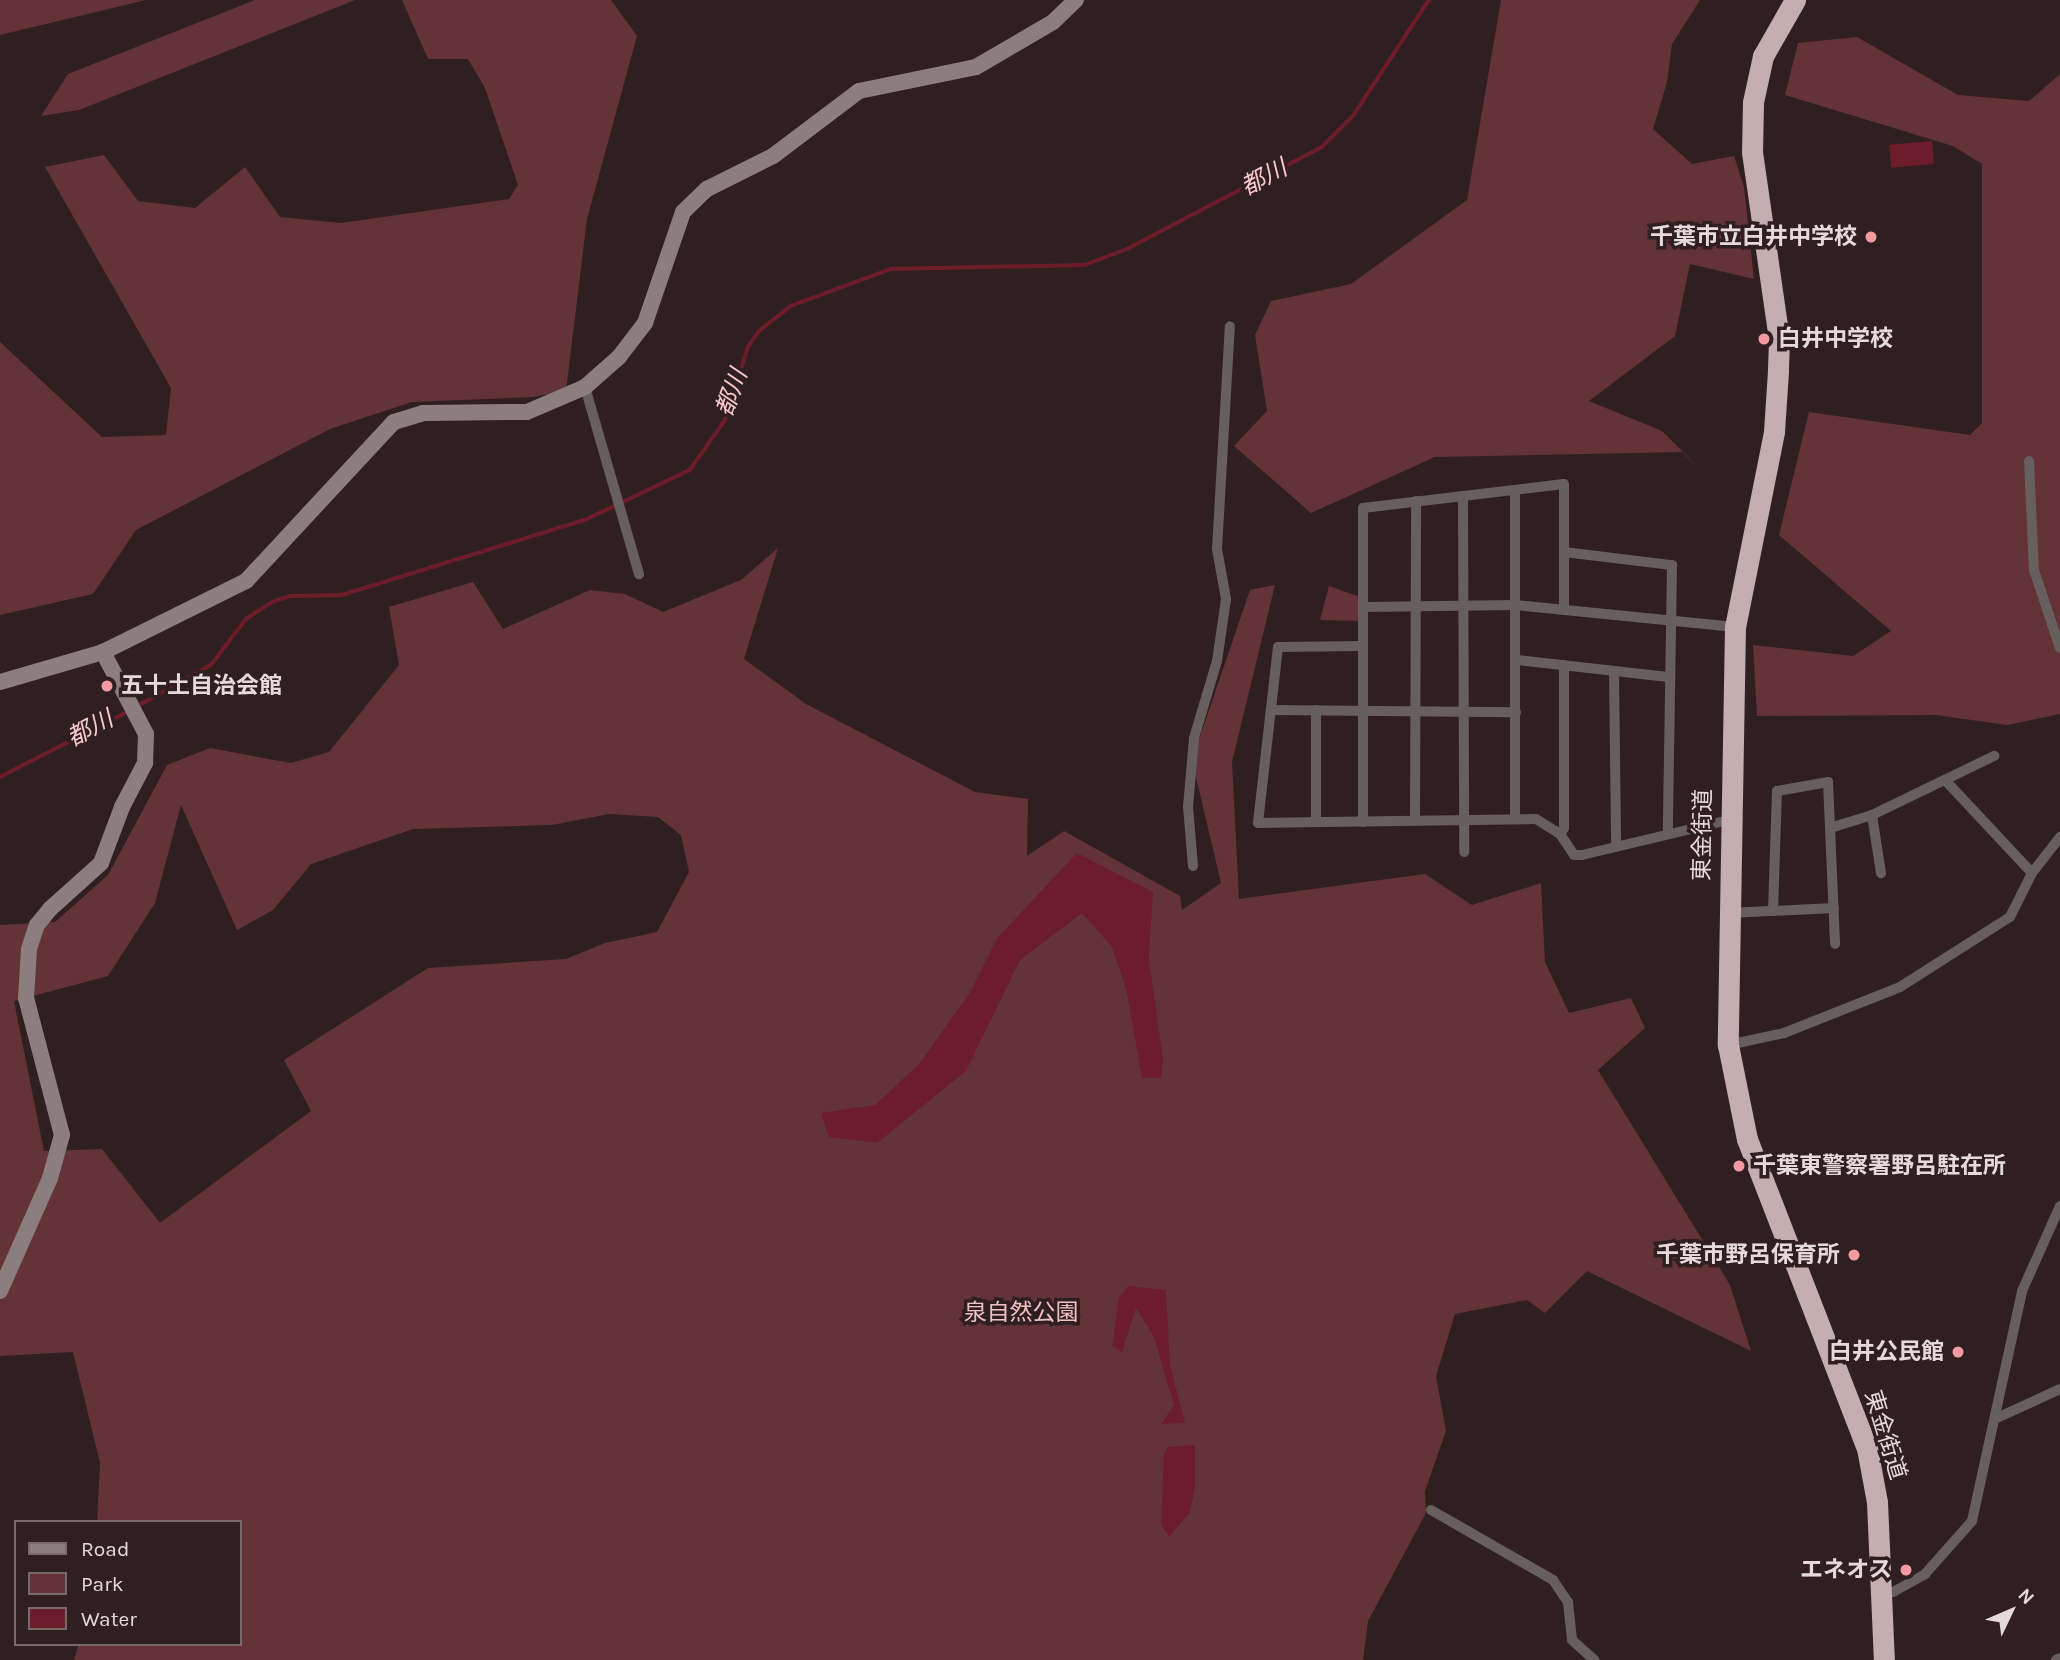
<!DOCTYPE html>
<html>
<head>
<meta charset="utf-8">
<style>
  body { margin:0 }
  #map { position:relative; width:2060px; height:1660px; overflow:hidden; background:#301f20; font-family:Karla,"Noto Sans JP",sans-serif }
  div>[style] { position:absolute }
  .green>* { inset:0; background:#633337 }
  .water>* { inset:0; background:#6d1d2a; transform-origin:0 0 }
  .stream>* { height:3.5px; margin:-1.75px; padding:0 1.75px; transform-origin:1.75px; border-radius:1.75px; background:#6d1d2a }
  .street>* { height:10px; margin:-5px; padding:0 5px; transform-origin:5px; border-radius:5px; background:#675e5e }
  .secondary>* { height:16px; margin:-8px; padding:0 8px; transform-origin:8px; border-radius:8px; background:#8c7e7f }
  .highway>* { height:21px; margin:-10.5px; padding:0 10.5px; transform-origin:10.5px; border-radius:10.5px; background:#c4aeaf }
  .dots>* { width:19px; height:19px; translate:-50% -50%; box-sizing:border-box; border:4px solid #301f20; border-radius:50% }
  span { translate:-50% -50%; white-space:nowrap; text-align:center; line-height:1.15; -webkit-text-stroke:7px #301f20; paint-order:stroke }
  .poi-label { font-size:23px; color:#e5dada; font-weight:700 }
  .right { translate:-100% -50%; text-align:right }
  .left { translate:0 -50%; text-align:left }
  .street-label { font-size:23px; color:#e5dada }
  .park-label { font-size:23px; color:#f1c0c2 }
  .water-label { font-size:24px; color:#fbc9cb; font-style:italic }
  .legend { position:absolute; left:14px; top:1520px; width:228px; height:126px; box-sizing:border-box; background:#301f20; border:2px solid #786a6a; margin:0; padding:9px 12px; list-style:none; font-size:21px; color:#e5dada }
  .legend li { display:flex; align-items:center; gap:14px; height:35px }
  .legend b { width:35px; border:2px solid #786a6a }
  .north { position:absolute; left:1976px; top:1576px; width:70px; height:70px; -webkit-text-stroke:5px #301f20; paint-order:stroke; rotate:46deg; font-size:19px; font-weight:700; line-height:28px; text-align:center; color:#e5dada }
  .north::after { content:''; display:block; margin:auto; width:24px; height:32px; background:#e5dada; clip-path:polygon(50% 0,100% 100%,50% 72%,0 100%) }
</style>
</head>
<body>
<div id="map">
  <div class="green">
    <div style="clip-path:polygon(0 0,146px 0,0 35px)"></div>
    <div style="clip-path:polygon(255px 0,355px 0,79px 110px,41px 116px,68px 74px)"></div>
    <div style="clip-path:polygon(402px 0,611px 0,637px 36px,587px 219px,566px 391px,533px 397px,412px 402px,330px 429px,136px 530px,93px 594px,0 615px,0 342px,102px 437px,166px 435px,171px 388px,45px 167px,104px 155px,138px 201px,195px 208px,245px 167px,280px 217px,341px 223px,509px 199px,518px 185px,485px 88px,468px 59px,428px 59px)"></div>
    <div style="clip-path:polygon(1501px 0,1700px 0,1672px 44px,1667px 82px,1653px 129px,1692px 164px,1734px 156px,1744px 187px,1754px 279px,1690px 264px,1675px 336px,1589px 401px,1662px 431px,1702px 471px,1682px 452px,1435px 457px,1311px 513px,1234px 446px,1267px 411px,1255px 335px,1271px 301px,1351px 284px,1467px 200px)"></div>
    <div style="clip-path:polygon(1857px 37px,1958px 95px,2029px 101px,2060px 74px,2060px 714px,2007px 725px,1936px 715px,1757px 716px,1753px 645px,1853px 656px,1891px 631px,1779px 535px,1809px 412px,1970px 435px,1982px 423px,1982px 164px,1953px 146px,1785px 95px,1798px 43px)"></div>
    <div style="clip-path:polygon(evenodd,778px 548px,744px 659px,806px 704px,975px 792px,1028px 799px,1027px 856px,1064px 831px,1180px 896px,1182px 910px,1221px 883px,1192px 760px,1250px 590px,1275px 585px,1232px 762px,1239px 899px,1425px 874px,1472px 905px,1541px 883px,1545px 962px,1569px 1013px,1631px 998px,1645px 1028px,1598px 1070px,1730px 1285px,1751px 1351px,1587px 1271px,1545px 1313px,1527px 1300px,1455px 1314px,1436px 1376px,1446px 1431px,1425px 1491px,1426px 1513px,1368px 1621px,1363px 1660px,74px 1660px,79px 1644px,240px 1644px,240px 1522px,97px 1522px,100px 1463px,73px 1352px,0 1356px,0 925px,55px 922px,108px 875px,167px 765px,210px 748px,291px 763px,329px 752px,399px 665px,389px 607px,473px 582px,503px 629px,590px 590px,625px 594px,663px 612px,741px 580px,778px 548px,181px 805px,237px 930px,273px 910px,311px 864px,413px 829px,552px 825px,609px 814px,658px 817px,681px 835px,689px 872px,657px 932px,605px 943px,566px 959px,428px 968px,284px 1060px,311px 1111px,160px 1223px,102px 1149px,44px 1151px,14px 1001px,108px 976px,155px 903px,181px 805px)"></div>
    <div style="clip-path:polygon(1329px 586px,1360px 597px,1360px 621px,1320px 620px)"></div>
  </div>
  <div class="water">
    <div style="left:1932px;top:141px;width:23px;height:43px;rotate:85deg"></div>
    <div style="clip-path:polygon(1077px 853px,1153px 892px,1149px 959px,1163px 1060px,1161px 1078px,1142px 1078px,1126px 988px,1112px 947px,1082px 913px,1020px 960px,966px 1071px,877px 1143px,829px 1137px,821px 1113px,875px 1105px,920px 1063px,971px 991px,998px 937px)"></div>
    <div style="clip-path:polygon(1128px 1286px,1166px 1290px,1170px 1365px,1185px 1423px,1161px 1424px,1174px 1405px,1154px 1337px,1136px 1308px,1122px 1352px,1112px 1346px,1119px 1298px)"></div>
    <div style="clip-path:polygon(1195px 1445px,1195px 1487px,1190px 1512px,1169px 1537px,1161px 1524px,1164px 1453px,1168px 1447px)"></div>
  </div>
  <div class="stream">
    <div style="left:136px;top:707px;width:86px;rotate:-29.2deg"></div>
    <div style="left:211px;top:665px;width:58px;rotate:-52.7deg"></div>
    <div style="left:246px;top:619px;width:31px;rotate:-33deg"></div>
    <div style="left:272px;top:602px;width:20px;rotate:-18deg"></div>
    <div style="left:291px;top:596px;width:51px;rotate:-1.1deg"></div>
    <div style="left:342px;top:595px;width:254px;rotate:-17.2deg"></div>
    <div style="left:585px;top:520px;width:116px;rotate:-25.5deg"></div>
    <div style="left:690px;top:470px;width:61px;rotate:-55deg"></div>
    <div style="left:725px;top:420px;width:77px;rotate:-72.5deg"></div>
    <div style="left:748px;top:347px;width:19px;rotate:-55deg"></div>
    <div style="left:759px;top:331px;width:41px;rotate:-38deg"></div>
    <div style="left:791px;top:306px;width:107px;rotate:-20.3deg"></div>
    <div style="left:891px;top:269px;width:194px;rotate:-1.2deg"></div>
    <div style="left:1085px;top:265px;width:45px;rotate:-20.9deg"></div>
    <div style="left:1127px;top:249px;width:220px;rotate:-27.6deg"></div>
    <div style="left:1322px;top:147px;width:44px;rotate:-45deg"></div>
    <div style="left:1353px;top:116px;width:139px;rotate:-56.8deg"></div>
    <div style="left:0;top:777px;width:145px;rotate:-27.1deg"></div>
  </div>
  <div class="street">
    <div style="left:585px;top:387px;width:195px;rotate:73.9deg"></div>
    <div style="left:2029px;top:461px;width:109px;rotate:87.4deg"></div>
    <div style="left:2034px;top:570px;width:82px;rotate:71.6deg"></div>
    <div style="left:1515px;top:490px;width:328px;rotate:90deg"></div>
    <div style="left:1463px;top:496px;width:356px;rotate:89.8deg"></div>
    <div style="left:1564px;top:552px;width:109px;rotate:6.9deg"></div>
    <div style="left:1672px;top:565px;width:267px;rotate:90.9deg"></div>
    <div style="left:1364px;top:607px;width:151px;rotate:-0.8deg"></div>
    <div style="left:1515px;top:605px;width:221px;rotate:5.7deg"></div>
    <div style="left:1363px;top:646px;width:85px;rotate:179.3deg"></div>
    <div style="left:1278px;top:647px;width:177px;rotate:96.5deg"></div>
    <div style="left:1258px;top:823px;width:278px;rotate:-0.8deg"></div>
    <div style="left:1536px;top:819px;width:28px;rotate:32deg"></div>
    <div style="left:1560px;top:834px;width:25px;rotate:56deg"></div>
    <div style="left:1574px;top:855px;width:8px"></div>
    <div style="left:1582px;top:855px;width:151px;rotate:-13.4deg"></div>
    <div style="left:1517px;top:660px;width:152px;rotate:6.4deg"></div>
    <div style="left:1614px;top:671px;width:175px;rotate:89.3deg"></div>
    <div style="left:1271px;top:710px;width:245px;rotate:0.5deg"></div>
    <div style="left:1945px;top:780px;width:127px;rotate:46.9deg"></div>
    <div style="left:1872px;top:815px;width:59px;rotate:81.2deg"></div>
    <div style="left:1415px;top:820px;width:319px;rotate:-89.8deg"></div>
    <div style="left:1316px;top:822px;width:112px;rotate:-90deg"></div>
    <div style="left:1363px;top:822px;width:314px;rotate:-90deg"></div>
    <div style="left:1363px;top:508px;width:202px;rotate:-6.8deg"></div>
    <div style="left:1564px;top:484px;width:126px;rotate:90deg"></div>
    <div style="left:1830px;top:828px;width:44px;rotate:-17.2deg"></div>
    <div style="left:1872px;top:815px;width:136px;rotate:-25.8deg"></div>
    <div style="left:1560px;top:834px;width:7px;rotate:-56deg"></div>
    <div style="left:1564px;top:828px;width:163px;rotate:-90deg"></div>
    <div style="left:1193px;top:866px;width:59px;rotate:-94.8deg"></div>
    <div style="left:1188px;top:807px;width:69px;rotate:-85deg"></div>
    <div style="left:1194px;top:738px;width:80px;rotate:-73.4deg"></div>
    <div style="left:1217px;top:661px;width:63px;rotate:-81.7deg"></div>
    <div style="left:1226px;top:599px;width:51px;rotate:-100.2deg"></div>
    <div style="left:1217px;top:549px;width:223px;rotate:-86.7deg"></div>
    <div style="left:1773px;top:911px;width:120px;rotate:-88.1deg"></div>
    <div style="left:1777px;top:791px;width:52px;rotate:-10deg"></div>
    <div style="left:1828px;top:782px;width:162px;rotate:87.5deg"></div>
    <div style="left:1729px;top:913px;width:105px;rotate:-2.7deg"></div>
    <div style="left:1728px;top:1045px;width:57px;rotate:-12.1deg"></div>
    <div style="left:1784px;top:1033px;width:125px;rotate:-21.6deg"></div>
    <div style="left:1900px;top:987px;width:130px;rotate:-32.5deg"></div>
    <div style="left:2010px;top:917px;width:49px;rotate:-63.4deg"></div>
    <div style="left:2032px;top:873px;width:46px;rotate:-52.1deg"></div>
    <div style="left:1997px;top:1418px;width:69px;rotate:-24.7deg"></div>
    <div style="left:1431px;top:1510px;width:141px;rotate:29.8deg"></div>
    <div style="left:1553px;top:1580px;width:27px;rotate:56deg"></div>
    <div style="left:1568px;top:1602px;width:38px;rotate:84deg"></div>
    <div style="left:1572px;top:1640px;width:30px;rotate:42deg"></div>
    <div style="left:1882px;top:1592px;width:11px"></div>
    <div style="left:1893px;top:1592px;width:37px;rotate:-29deg"></div>
    <div style="left:1925px;top:1574px;width:71px;rotate:-48.4deg"></div>
    <div style="left:1972px;top:1521px;width:235px;rotate:-77.7deg"></div>
    <div style="left:2022px;top:1291px;width:93px;rotate:-65.9deg"></div>
    <div style="left:2056px;top:1660px;width:4px;rotate:-27deg"></div>
  </div>
  <div class="secondary">
    <div style="left:0;top:682px;width:107px;rotate:-16.2deg"></div>
    <div style="left:103px;top:652px;width:160px;rotate:-26.4deg"></div>
    <div style="left:246px;top:581px;width:217px;rotate:-47.1deg"></div>
    <div style="left:394px;top:422px;width:30px;rotate:-17deg"></div>
    <div style="left:423px;top:413px;width:104px;rotate:-0.6deg"></div>
    <div style="left:527px;top:412px;width:63px;rotate:-23.3deg"></div>
    <div style="left:585px;top:387px;width:45px;rotate:-41.4deg"></div>
    <div style="left:619px;top:357px;width:43px;rotate:-52.6deg"></div>
    <div style="left:645px;top:323px;width:117px;rotate:-71.1deg"></div>
    <div style="left:683px;top:212px;width:33px;rotate:-44deg"></div>
    <div style="left:707px;top:189px;width:74px;rotate:-26.6deg"></div>
    <div style="left:773px;top:156px;width:108px;rotate:-37.1deg"></div>
    <div style="left:859px;top:91px;width:119px;rotate:-11.6deg"></div>
    <div style="left:976px;top:67px;width:89px;rotate:-30.3deg"></div>
    <div style="left:1053px;top:22px;width:32px;rotate:-44deg"></div>
    <div style="left:0;top:1291px;width:124px;rotate:-66.1deg"></div>
    <div style="left:50px;top:1178px;width:45px;rotate:-74.4deg"></div>
    <div style="left:62px;top:1135px;width:142px;rotate:-104.7deg"></div>
    <div style="left:26px;top:998px;width:49px;rotate:-86.5deg"></div>
    <div style="left:29px;top:949px;width:25px;rotate:-72deg"></div>
    <div style="left:37px;top:925px;width:21px;rotate:-51deg"></div>
    <div style="left:50px;top:909px;width:69px;rotate:-42deg"></div>
    <div style="left:101px;top:863px;width:60px;rotate:-69.4deg"></div>
    <div style="left:122px;top:807px;width:50px;rotate:-62.4deg"></div>
    <div style="left:145px;top:763px;width:29px;rotate:-88deg"></div>
    <div style="left:146px;top:734px;width:93px;rotate:-117.7deg"></div>
  </div>
  <div class="highway">
    <div style="left:1795px;top:0;width:64px;rotate:119.7deg"></div>
    <div style="left:1763px;top:56px;width:47px;rotate:102.3deg"></div>
    <div style="left:1753px;top:102px;width:50px;rotate:91.1deg"></div>
    <div style="left:1752px;top:152px;width:190px;rotate:81.8deg"></div>
    <div style="left:1779px;top:340px;width:31px;rotate:92deg"></div>
    <div style="left:1778px;top:371px;width:61px;rotate:93.8deg"></div>
    <div style="left:1774px;top:432px;width:199px;rotate:101.3deg"></div>
    <div style="left:1735px;top:627px;width:418px;rotate:91deg"></div>
    <div style="left:1728px;top:1045px;width:96px;rotate:78.6deg"></div>
    <div style="left:1747px;top:1139px;width:331px;rotate:68.8deg"></div>
    <div style="left:1867px;top:1448px;width:55px;rotate:79.5deg"></div>
    <div style="left:1877px;top:1502px;width:158px;rotate:87.5deg"></div>
  </div>
  <div class="dots">
    <div style="left:1871px;top:237px;background:#f49aa1"></div>
    <div style="left:1764px;top:339px;background:#f49aa1"></div>
    <div style="left:107px;top:686px;background:#f49aa1"></div>
    <div style="left:1739px;top:1166px;background:#f49aa1"></div>
    <div style="left:1854px;top:1255px;background:#f49aa1"></div>
    <div style="left:1958px;top:1352px;background:#f49aa1"></div>
    <div style="left:1906px;top:1570px;background:#f49aa1"></div>
  </div>
  <div class="poi-label">
    <span class="right" style="left:1857px;top:237px">千葉市立白井中学校</span>
    <span class="left" style="left:1778px;top:339px">白井中学校</span>
    <span class="left" style="left:121px;top:686px">五十土自治会館</span>
    <span class="left" style="left:1753px;top:1166px">千葉東警察署野呂駐在所</span>
    <span class="right" style="left:1840px;top:1255px">千葉市野呂保育所</span>
    <span class="right" style="left:1944px;top:1352px">白井公民館</span>
    <span class="right" style="left:1892px;top:1570px">エネオス</span>
  </div>
  <div class="street-label">
    <span style="left:1703px;top:835px;rotate:-89deg">東金街道</span>
    <span style="left:1885px;top:1435px;rotate:73deg">東金街道</span>
  </div>
  <div class="park-label">
    <span style="left:1021px;top:1313px">泉自然公園</span>
  </div>
  <div class="water-label">
    <span style="left:1264px;top:178px;rotate:-28deg">都川</span>
    <span style="left:732px;top:393px;rotate:-70deg">都川</span>
    <span style="left:90px;top:729px;rotate:-28deg">都川</span>
  </div>
  <ul class="legend">
  <li><b style="height:9px;background:#8c7e7f"></b>Road</li>
  <li><b style="height:19px;background:#633337"></b>Park</li>
  <li><b style="height:19px;background:#6d1d2a"></b>Water</li>
  </ul>
  <div class="north">N</div>
</div>
</body>
</html>
